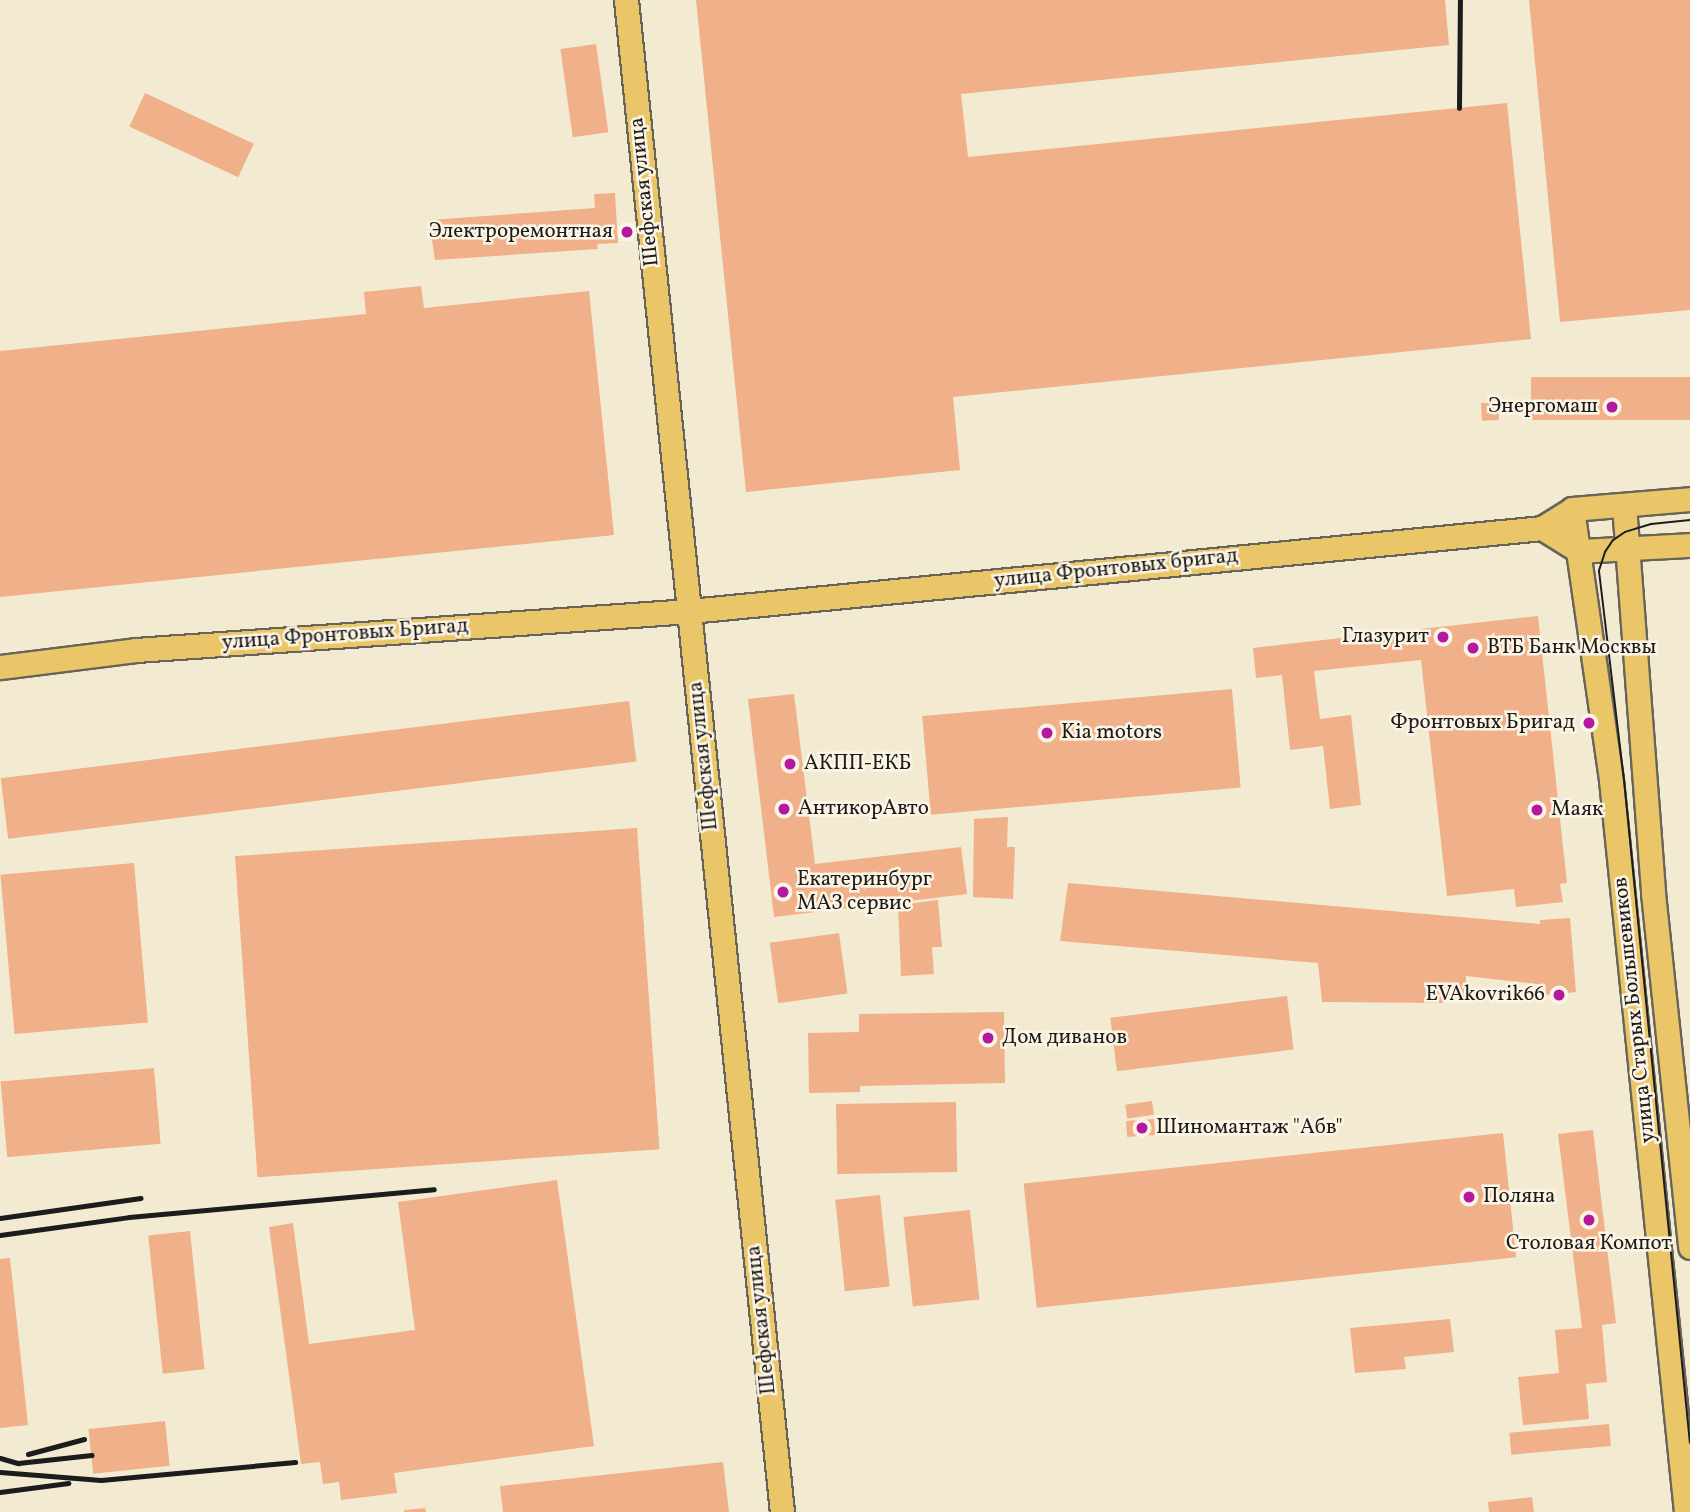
<!DOCTYPE html>
<html>
<head>
<meta charset="utf-8">
<style>
  body { margin:0 }
  #map { position:relative; width:1690px; height:1512px; overflow:hidden; background:#f3ebd1; font-family:Vollkorn,serif }
  div>[style] { position:absolute }
  .building>* { inset:0; background:#f0b089; transform-origin:0 0 }
  .roads { filter:drop-shadow(2px 0 #67645b) drop-shadow(-2px 0 #67645b) drop-shadow(0 2px #67645b) drop-shadow(0 -2px #67645b) }
  .major>* { height:23px; margin:-11.5px; padding:0 11.5px; transform-origin:11.5px; border-radius:11.5px; background:#ebc669 }
  .tram>* { height:2px; margin:-1px; padding:0 1px; transform-origin:1px; border-radius:1px; background:#1c1c1c }
  .rail>* { height:5px; margin:-2.5px; padding:0 2.5px; transform-origin:2.5px; border-radius:2.5px; background:#1c1c1c }
  .dots>* { width:19px; height:19px; translate:-50% -50%; box-sizing:border-box; border:4px solid #fcf5e5; border-radius:50% }
  span { translate:-50% -50%; white-space:nowrap; text-align:center; line-height:1.15; -webkit-text-stroke:5px #fcf5e5; paint-order:stroke }
  .street-label { font-size:21px; color:#1c1c1c }
  .poi-label { font-size:21px; color:#1c1c1c }
  .right { translate:-100% -50%; text-align:right }
  .left { translate:0 -50%; text-align:left }
</style>
</head>
<body>
<div id="map">
  <div class="building">
    <div style="clip-path:polygon(696px 0,1445px 0,1449px 45px,961px 94px,968px 157px,1507px 103px,1531px 339px,953px 397px,960px 470px,746px 492px)"></div>
    <div style="clip-path:polygon(1529px 0,1690px 0,1690px 310px,1560px 322px)"></div>
    <div style="left:596px;top:44px;width:89px;height:36px;rotate:82deg"></div>
    <div style="left:145px;top:93px;width:120px;height:37px;rotate:25deg"></div>
    <div style="clip-path:polygon(615px 193px,618px 243px,597px 244px,598px 249px,435px 260px,429px 220px,595px 208px,594px 194px)"></div>
    <div style="clip-path:polygon(421px 286px,424px 308px,589px 291px,614px 535px,0 597px,0 351px,366px 314px,364px 292px)"></div>
    <div style="left:1690px;top:377px;width:43px;height:159px;rotate:90deg"></div>
    <div style="left:1498px;top:402px;width:18px;height:17px;rotate:87deg"></div>
    <div style="clip-path:polygon(1538px 616px,1567px 883px,1560px 884px,1563px 902px,1516px 907px,1514px 889px,1447px 896px,1421px 660px,1314px 671px,1320px 719px,1351px 715px,1361px 805px,1330px 809px,1323px 746px,1290px 750px,1282px 675px,1256px 678px,1253px 648px)"></div>
    <div style="left:1232px;top:689px;width:99px;height:311px;rotate:85deg"></div>
    <div style="clip-path:polygon(794px 694px,815px 864px,961px 847px,967px 894px,774px 917px,748px 699px)"></div>
    <div style="left:629px;top:701px;width:61px;height:633px;rotate:83deg"></div>
    <div style="clip-path:polygon(1008px 817px,1007px 847px,1015px 847px,1013px 899px,973px 897px,974px 819px)"></div>
    <div style="left:637px;top:828px;width:322px;height:403px;rotate:86deg"></div>
    <div style="left:134px;top:863px;width:160px;height:134px;rotate:85deg"></div>
    <div style="clip-path:polygon(1068px 883px,1540px 924px,1540px 920px,1570px 918px,1576px 992px,1546px 995px,1545px 985px,1466px 976px,1466px 996px,1444px 995px,1444px 1003px,1322px 1002px,1318px 963px,1060px 941px)"></div>
    <div style="clip-path:polygon(938px 900px,942px 947px,932px 947px,934px 974px,901px 976px,898px 905px)"></div>
    <div style="left:839px;top:933px;width:61px;height:70px;rotate:82deg"></div>
    <div style="left:1287px;top:996px;width:54px;height:178px;rotate:83deg"></div>
    <div style="clip-path:polygon(1004px 1012px,1005px 1083px,860px 1086px,860px 1092px,809px 1093px,808px 1033px,859px 1032px,859px 1014px)"></div>
    <div style="left:154px;top:1068px;width:76px;height:154px;rotate:85deg"></div>
    <div style="left:1152px;top:1101px;width:14px;height:27px;rotate:82deg"></div>
    <div style="left:956px;top:1102px;width:70px;height:120px;rotate:89deg"></div>
    <div style="left:1154px;top:1119px;width:16px;height:28px;rotate:86deg"></div>
    <div style="clip-path:polygon(1593px 1130px,1616px 1323px,1602px 1325px,1607px 1382px,1586px 1384px,1589px 1419px,1523px 1425px,1518px 1377px,1559px 1373px,1555px 1330px,1582px 1328px,1558px 1134px)"></div>
    <div style="left:1503px;top:1133px;width:125px;height:482px;rotate:84deg"></div>
    <div style="clip-path:polygon(557px 1180px,594px 1446px,394px 1473px,397px 1493px,341px 1500px,339px 1482px,323px 1484px,320px 1462px,301px 1464px,269px 1227px,293px 1223px,309px 1344px,415px 1330px,398px 1202px)"></div>
    <div style="left:880px;top:1195px;width:92px;height:45px;rotate:84deg"></div>
    <div style="left:970px;top:1210px;width:90px;height:67px;rotate:84deg"></div>
    <div style="left:190px;top:1231px;width:139px;height:42px;rotate:84deg"></div>
    <div style="clip-path:polygon(10px 1258px,28px 1425px,0 1428px,0 1259px)"></div>
    <div style="clip-path:polygon(1450px 1319px,1454px 1352px,1404px 1357px,1406px 1369px,1355px 1373px,1350px 1328px)"></div>
    <div style="left:165px;top:1421px;width:45px;height:77px;rotate:84deg"></div>
    <div style="left:1609px;top:1424px;width:22px;height:100px;rotate:85deg"></div>
    <div style="clip-path:polygon(723px 1462px,729px 1512px,503px 1512px,500px 1486px)"></div>
    <div style="clip-path:polygon(1532px 1497px,1534px 1512px,1489px 1512px,1488px 1502px)"></div>
    <div style="clip-path:polygon(425px 1508px,426px 1512px,404px 1512px,404px 1510px)"></div>
  </div>
  <div class="roads">
    <div class="major">
      <div style="left:626px;top:0;width:1520px;rotate:84.11deg"></div>
      <div style="left:1624px;top:505px;width:389px;rotate:85.7deg"></div>
      <div style="left:1653px;top:893px;width:356px;rotate:84deg"></div>
      <div style="left:1572px;top:509px;width:274px;rotate:81.8deg"></div>
      <div style="left:1611px;top:780px;width:736px;rotate:84.15deg"></div>
      <div style="left:1542px;top:528px;width:44px;rotate:31.9deg"></div>
      <div style="left:1579px;top:551px;width:111px;rotate:-3.1deg"></div>
      <div style="left:0;top:667px;width:137px;rotate:-7.1deg"></div>
      <div style="left:136px;top:650px;width:555px;rotate:-4.03deg"></div>
      <div style="left:690px;top:611px;width:856px;rotate:-5.56deg"></div>
      <div style="left:1542px;top:528px;width:36px;rotate:-32deg"></div>
      <div style="left:1572px;top:509px;width:118px;rotate:-4.8deg"></div>
    </div>
  </div>
  <div class="tram">
    <div style="left:1690px;top:520px;width:39px;rotate:174deg"></div>
    <div style="left:1651px;top:524px;width:27px;rotate:163deg"></div>
    <div style="left:1625px;top:532px;width:14px;rotate:146deg"></div>
    <div style="left:1613px;top:540px;width:14px;rotate:124deg"></div>
    <div style="left:1605px;top:552px;width:20px;rotate:108deg"></div>
    <div style="left:1599px;top:571px;width:210px;rotate:83.2deg"></div>
    <div style="left:1624px;top:780px;width:666px;rotate:84.32deg"></div>
  </div>
  <div class="rail">
    <div style="left:1459px;top:108px;width:108px;rotate:-89.5deg"></div>
    <div style="left:0;top:1218px;width:142px;rotate:-8.1deg"></div>
    <div style="left:0;top:1235px;width:130px;rotate:-7.9deg"></div>
    <div style="left:129px;top:1217px;width:306px;rotate:-5.2deg"></div>
    <div style="left:28px;top:1454px;width:58px;rotate:-15deg"></div>
    <div style="left:0;top:1458px;width:19px;rotate:16deg"></div>
    <div style="left:18px;top:1463px;width:74px;rotate:-6.2deg"></div>
    <div style="left:0;top:1472px;width:101px;rotate:4.5deg"></div>
    <div style="left:101px;top:1480px;width:195px;rotate:-5.3deg"></div>
    <div style="left:0;top:1492px;width:69px;rotate:-7.5deg"></div>
  </div>
  <div class="dots">
    <div style="left:627px;top:232px;background:#b5179e"></div>
    <div style="left:1612px;top:407px;background:#b5179e"></div>
    <div style="left:1443px;top:637px;background:#b5179e"></div>
    <div style="left:1473px;top:648px;background:#b5179e"></div>
    <div style="left:1589px;top:723px;background:#b5179e"></div>
    <div style="left:1047px;top:733px;background:#b5179e"></div>
    <div style="left:790px;top:764px;background:#b5179e"></div>
    <div style="left:784px;top:809px;background:#b5179e"></div>
    <div style="left:1537px;top:810px;background:#b5179e"></div>
    <div style="left:783px;top:892px;background:#b5179e"></div>
    <div style="left:1559px;top:995px;background:#b5179e"></div>
    <div style="left:988px;top:1038px;background:#b5179e"></div>
    <div style="left:1142px;top:1128px;background:#b5179e"></div>
    <div style="left:1469px;top:1197px;background:#b5179e"></div>
    <div style="left:1589px;top:1220px;background:#b5179e"></div>
  </div>
  <div class="street-label">
    <span style="left:645px;top:192px;rotate:-96deg">Шефская улица</span>
    <span style="left:1116px;top:569px;rotate:-6deg">улица Фронтовых бригад</span>
    <span style="left:345px;top:635px;rotate:-4deg">улица Фронтовых Бригад</span>
    <span style="left:704px;top:756px;rotate:-96deg">Шефская улица</span>
    <span style="left:1635px;top:1010px;rotate:-96deg">улица Старых Большевиков</span>
    <span style="left:762px;top:1320px;rotate:-96deg">Шефская улица</span>
  </div>
  <div class="poi-label">
    <span class="right" style="left:613px;top:232px">Электроремонтная</span>
    <span class="right" style="left:1598px;top:407px">Энергомаш</span>
    <span class="right" style="left:1429px;top:637px">Глазурит</span>
    <span class="left" style="left:1487px;top:648px">ВТБ Банк Москвы</span>
    <span class="right" style="left:1575px;top:723px">Фронтовых Бригад</span>
    <span class="left" style="left:1061px;top:733px">Kia motors</span>
    <span class="left" style="left:804px;top:764px">АКПП-ЕКБ</span>
    <span class="left" style="left:798px;top:809px">АнтикорАвто</span>
    <span class="left" style="left:1551px;top:810px">Маяк</span>
    <span class="left" style="left:797px;top:892px">Екатеринбург<br>МАЗ сервис</span>
    <span class="right" style="left:1545px;top:995px">EVAkovrik66</span>
    <span class="left" style="left:1002px;top:1038px">Дом диванов</span>
    <span class="left" style="left:1156px;top:1128px">Шиномантаж "Абв"</span>
    <span class="left" style="left:1483px;top:1197px">Поляна</span>
    <span style="left:1589px;top:1244px">Столовая Компот</span>
  </div>
</div>
</body>
</html>
